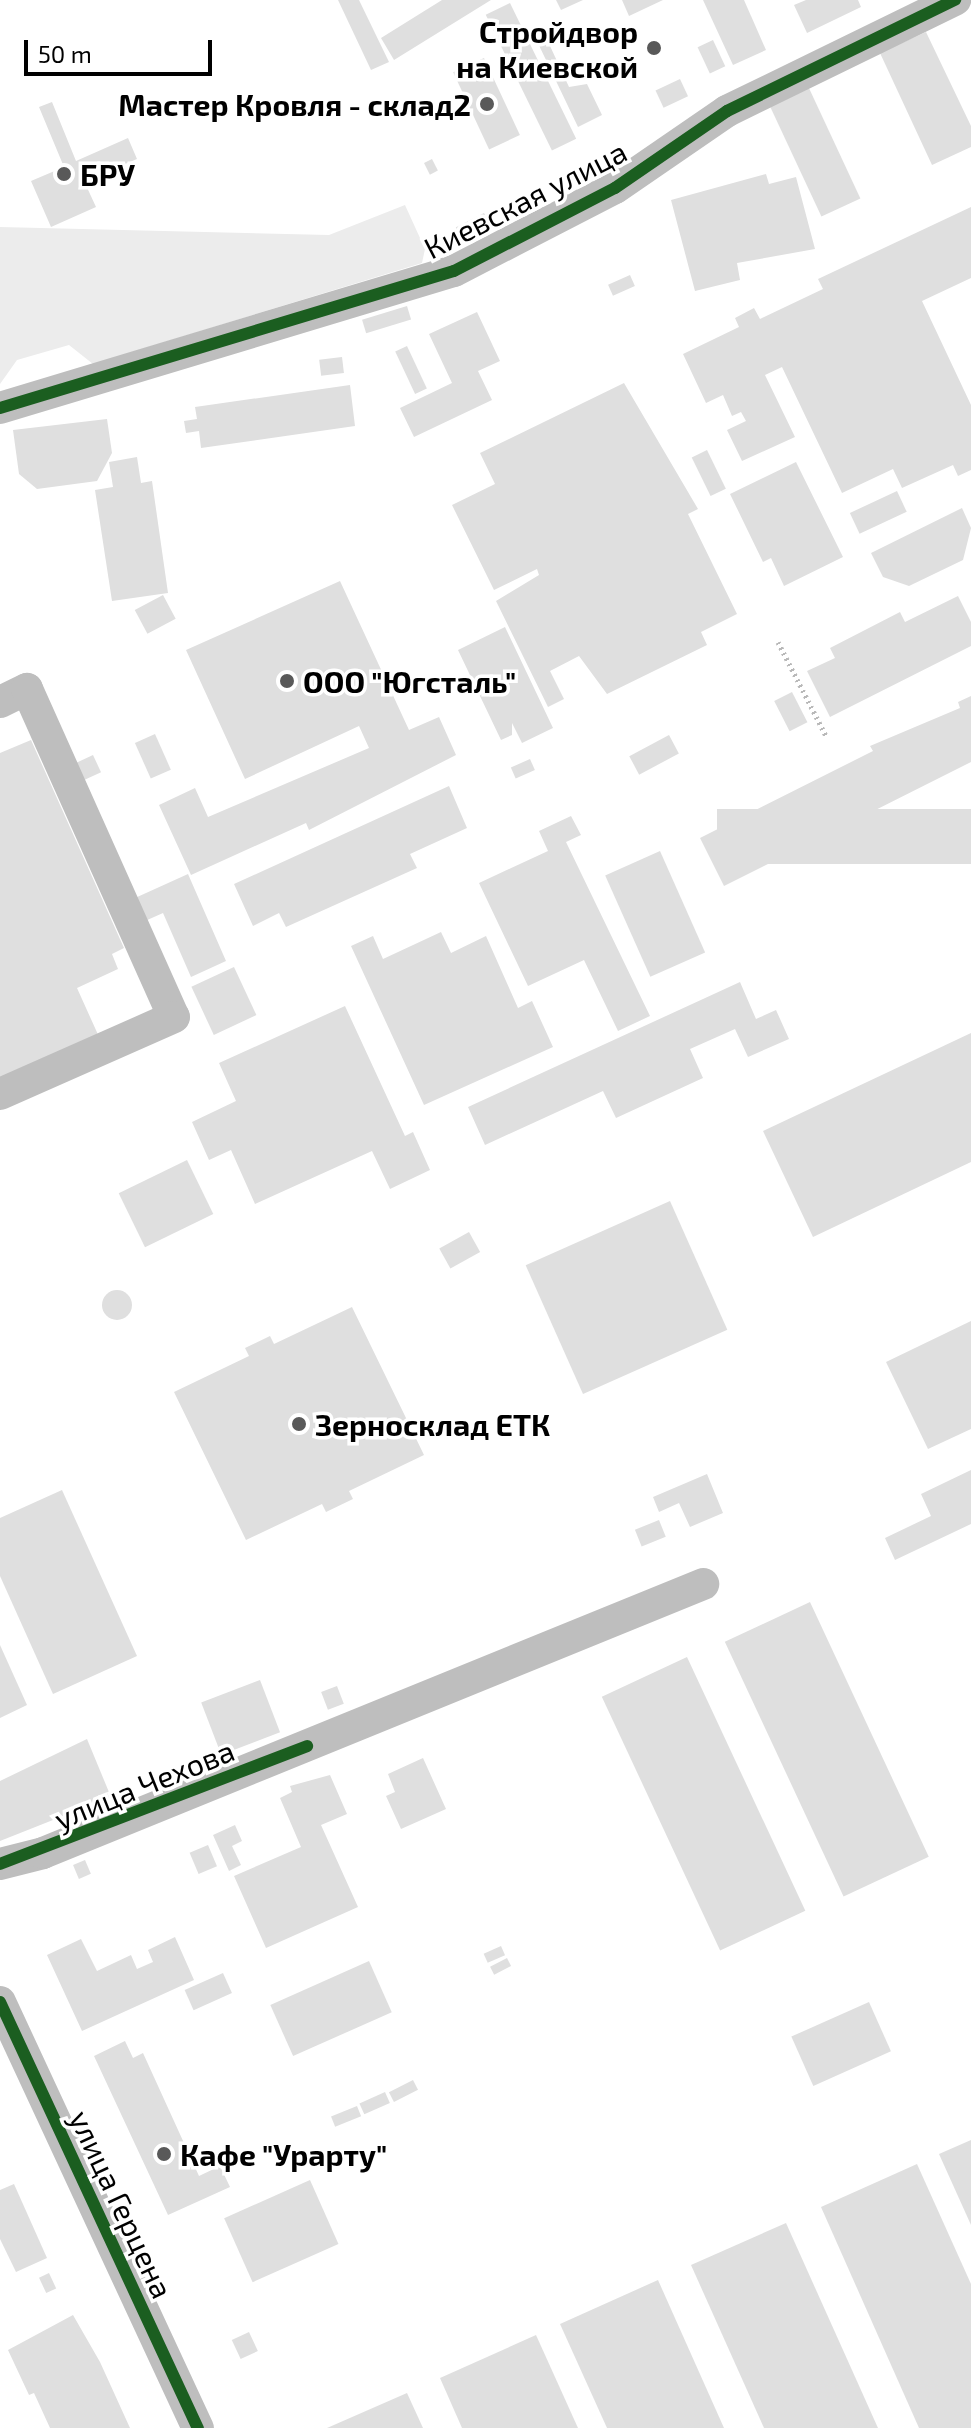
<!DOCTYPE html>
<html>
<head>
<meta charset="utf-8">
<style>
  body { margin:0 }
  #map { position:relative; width:971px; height:2428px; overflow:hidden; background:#fff; font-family:"Exo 2",sans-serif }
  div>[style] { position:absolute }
  .green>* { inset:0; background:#ececec }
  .building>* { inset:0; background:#dfdfdf; transform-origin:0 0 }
  .round { border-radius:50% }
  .path>* { height:5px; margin-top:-2.5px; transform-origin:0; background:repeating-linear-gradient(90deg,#b9b9b9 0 2px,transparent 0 6px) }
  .minor>* { height:32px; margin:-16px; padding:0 16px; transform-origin:16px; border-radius:16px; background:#bebebe }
  .cycleway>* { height:12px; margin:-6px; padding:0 6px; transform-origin:6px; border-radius:6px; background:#1b5e20 }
  .dots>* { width:22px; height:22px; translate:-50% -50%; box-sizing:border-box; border:4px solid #fff; border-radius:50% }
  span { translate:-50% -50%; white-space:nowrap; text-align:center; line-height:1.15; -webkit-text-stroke:7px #fff; paint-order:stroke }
  .poi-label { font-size:30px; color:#000; font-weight:700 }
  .right { translate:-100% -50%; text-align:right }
  .left { translate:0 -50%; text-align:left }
  .street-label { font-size:30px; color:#000 }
  .scale { position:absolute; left:24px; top:40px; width:188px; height:36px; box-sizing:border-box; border:4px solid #000; border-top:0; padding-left:10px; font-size:24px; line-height:28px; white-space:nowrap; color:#000; -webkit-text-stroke:6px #fff; paint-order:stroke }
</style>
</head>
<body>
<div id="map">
  <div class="green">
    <div style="clip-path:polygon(405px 205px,425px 249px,422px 263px,93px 364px,69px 345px,17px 360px,0 384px,0 227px,329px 235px)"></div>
  </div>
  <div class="building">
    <div style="clip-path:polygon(338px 0,359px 0,389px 62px,371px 70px)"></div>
    <div style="clip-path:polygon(442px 0,491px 0,394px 60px,381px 38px)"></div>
    <div style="clip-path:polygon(556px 0,583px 0,561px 10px)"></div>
    <div style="clip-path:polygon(622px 0,663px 0,629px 16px)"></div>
    <div style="clip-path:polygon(703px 0,744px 0,766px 50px,733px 65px)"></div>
    <div style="clip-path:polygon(806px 0,858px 0,861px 7px,807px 33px,794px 5px)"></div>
    <div style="left:510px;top:3px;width:151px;height:27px;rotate:64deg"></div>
    <div style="clip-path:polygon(926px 32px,971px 126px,971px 147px,932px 165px,880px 53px)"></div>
    <div style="clip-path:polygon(544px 33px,569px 87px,587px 84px,602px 115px,578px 127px,535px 37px)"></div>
    <div style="left:713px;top:40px;width:29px;height:17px;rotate:65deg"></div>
    <div style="left:484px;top:58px;width:85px;height:34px;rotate:65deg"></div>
    <div style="left:680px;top:79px;width:19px;height:27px;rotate:65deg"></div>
    <div style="left:808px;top:86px;width:124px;height:43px;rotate:65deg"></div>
    <div style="clip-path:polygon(52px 102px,76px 161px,128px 138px,137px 159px,84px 181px,96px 207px,51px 227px,31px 181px,64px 167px,39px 107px)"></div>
    <div style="left:432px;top:159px;width:13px;height:9px;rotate:63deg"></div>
    <div style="clip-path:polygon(766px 174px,769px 184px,796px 177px,815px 249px,737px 263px,740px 280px,695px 291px,671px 200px)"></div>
    <div style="clip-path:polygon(971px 207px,971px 278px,922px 301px,971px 405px,971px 470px,958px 476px,953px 465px,902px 488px,893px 469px,842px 493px,782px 367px,765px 375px,795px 437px,742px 461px,727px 430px,746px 421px,741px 412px,732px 416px,723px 395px,706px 403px,683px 354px,739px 327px,735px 318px,754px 308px,760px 319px,823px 289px,818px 279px)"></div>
    <div style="left:484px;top:213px;width:18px;height:32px;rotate:63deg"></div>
    <div style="left:630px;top:275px;width:12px;height:24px;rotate:66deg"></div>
    <div style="left:407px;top:306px;width:14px;height:47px;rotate:73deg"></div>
    <div style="clip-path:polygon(477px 312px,500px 361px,478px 371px,492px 400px,414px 437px,400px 408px,452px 383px,429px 334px)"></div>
    <div style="left:407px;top:346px;width:47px;height:13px;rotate:65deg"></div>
    <div style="left:342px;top:357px;width:16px;height:23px;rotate:83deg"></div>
    <div style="clip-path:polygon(624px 383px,698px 509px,688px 514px,737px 614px,701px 632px,707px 645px,607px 694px,579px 656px,550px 671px,564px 699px,548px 707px,496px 601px,539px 575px,537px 569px,494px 590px,452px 505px,495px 484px,480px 453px)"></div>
    <div style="clip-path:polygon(350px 385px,355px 426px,201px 448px,199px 431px,186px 433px,184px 421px,197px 419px,195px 407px)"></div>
    <div style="clip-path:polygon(107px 419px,112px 453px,97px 481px,37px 489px,19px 474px,13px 430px)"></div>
    <div style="left:707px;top:450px;width:43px;height:17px;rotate:64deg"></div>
    <div style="clip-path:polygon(137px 457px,141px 483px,152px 481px,168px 593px,112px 601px,95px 490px,113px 487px,109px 462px)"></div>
    <div style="clip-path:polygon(796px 462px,843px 557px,784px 586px,771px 558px,763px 562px,730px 494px)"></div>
    <div style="left:897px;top:491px;width:23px;height:52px;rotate:65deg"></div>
    <div style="clip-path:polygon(962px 508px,971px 528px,963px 560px,909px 586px,883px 577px,871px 553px)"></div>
    <div style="clip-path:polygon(340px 581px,409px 730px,439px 717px,456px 755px,309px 830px,306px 823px,191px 875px,159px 805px,195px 788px,208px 817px,369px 748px,359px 726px,245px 779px,186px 650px)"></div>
    <div style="left:163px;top:595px;width:27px;height:32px;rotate:62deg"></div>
    <div style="clip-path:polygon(958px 596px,971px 622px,971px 646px,830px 717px,807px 671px,835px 658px,830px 648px,900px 612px,905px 622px)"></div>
    <div style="clip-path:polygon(505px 627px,553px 728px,522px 743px,512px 723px,512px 735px,501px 740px,458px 650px)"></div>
    <div style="left:792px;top:692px;width:34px;height:20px;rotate:63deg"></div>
    <div style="clip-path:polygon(971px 696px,971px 762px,724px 886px,700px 838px,873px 751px,870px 746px,960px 708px,958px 702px)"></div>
    <div style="left:155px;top:734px;width:39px;height:22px;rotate:66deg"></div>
    <div style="left:669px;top:735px;width:21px;height:45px;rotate:62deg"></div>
    <div style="clip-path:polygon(31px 740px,124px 948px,112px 954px,118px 969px,77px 988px,100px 1039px,0 1084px,0 753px)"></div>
    <div style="left:93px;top:755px;width:19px;height:24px;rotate:65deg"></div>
    <div style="left:530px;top:759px;width:12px;height:21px;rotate:66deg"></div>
    <div style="clip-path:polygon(449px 786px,467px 828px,410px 854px,417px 868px,286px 927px,279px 913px,253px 926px,234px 884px)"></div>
    <div style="left:971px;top:809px;width:55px;height:254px;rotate:90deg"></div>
    <div style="clip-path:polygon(571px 816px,581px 835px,566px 842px,650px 1016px,618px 1031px,584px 960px,528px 986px,479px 883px,548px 851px,539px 831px)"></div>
    <div style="left:660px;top:851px;width:111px;height:60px;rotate:66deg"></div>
    <div style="clip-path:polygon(188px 874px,226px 961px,191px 977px,163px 913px,145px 921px,135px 898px)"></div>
    <div style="clip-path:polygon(441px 932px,451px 953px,486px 936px,518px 1008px,532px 1001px,553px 1047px,424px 1105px,351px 946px,373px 936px,383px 959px)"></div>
    <div style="left:234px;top:967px;width:53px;height:47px;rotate:65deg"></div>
    <div style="clip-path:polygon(740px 982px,756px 1019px,776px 1010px,789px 1039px,748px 1057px,735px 1029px,690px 1049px,703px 1078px,616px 1118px,603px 1091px,485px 1145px,468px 1107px)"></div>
    <div style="clip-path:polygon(345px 1006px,405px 1136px,413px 1132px,430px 1170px,390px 1189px,372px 1151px,255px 1204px,231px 1150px,209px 1160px,192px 1122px,236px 1101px,219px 1063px)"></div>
    <div style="clip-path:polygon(971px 1033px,971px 1162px,813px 1237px,763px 1131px)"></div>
    <div style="left:187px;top:1160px;width:60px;height:76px;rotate:64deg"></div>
    <div style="left:670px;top:1201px;width:141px;height:158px;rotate:66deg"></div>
    <div style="left:469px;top:1232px;width:23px;height:34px;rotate:61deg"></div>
    <div class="round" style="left:102px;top:1290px;width:30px;height:30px"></div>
    <div style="clip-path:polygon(352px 1307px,424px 1455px,349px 1491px,353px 1499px,326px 1512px,322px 1504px,246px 1540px,174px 1392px,249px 1356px,245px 1348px,270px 1336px,274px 1344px)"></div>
    <div style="clip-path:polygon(971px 1321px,971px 1429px,928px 1449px,886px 1362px)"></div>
    <div style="clip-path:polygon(971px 1470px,971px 1524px,895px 1560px,885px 1538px,931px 1516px,921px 1494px)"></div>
    <div style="clip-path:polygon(707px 1474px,723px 1513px,690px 1527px,679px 1503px,659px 1512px,653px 1497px)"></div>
    <div style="clip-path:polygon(62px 1490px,137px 1656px,53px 1694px,0 1576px,0 1518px)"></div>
    <div style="left:659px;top:1520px;width:18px;height:26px;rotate:68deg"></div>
    <div style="left:810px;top:1602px;width:281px;height:94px;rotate:65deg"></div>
    <div style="clip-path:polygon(0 1645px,27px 1705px,0 1718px)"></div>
    <div style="left:687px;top:1657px;width:280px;height:94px;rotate:65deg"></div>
    <div style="left:260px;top:1680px;width:56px;height:63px;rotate:69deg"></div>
    <div style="left:337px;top:1686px;width:19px;height:17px;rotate:69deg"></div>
    <div style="clip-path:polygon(87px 1739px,111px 1797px,0 1841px,0 1781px)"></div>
    <div style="clip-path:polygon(423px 1758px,446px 1809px,401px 1829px,386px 1796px,395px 1792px,388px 1774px)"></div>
    <div style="clip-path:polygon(330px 1775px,347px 1814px,321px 1825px,358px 1907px,266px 1948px,234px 1876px,301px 1847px,280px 1798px,292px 1792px,290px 1786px)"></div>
    <div style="clip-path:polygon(235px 1825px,242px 1841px,232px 1846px,241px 1865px,229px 1871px,213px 1835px)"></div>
    <div style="left:208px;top:1845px;width:23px;height:20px;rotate:67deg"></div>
    <div style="left:85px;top:1860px;width:15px;height:13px;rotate:67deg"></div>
    <div style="clip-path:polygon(175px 1937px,194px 1980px,82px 2031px,47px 1955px,81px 1939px,97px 1971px,131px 1955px,137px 1969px,153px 1962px,148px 1950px)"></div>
    <div style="left:501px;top:1946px;width:10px;height:19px;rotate:66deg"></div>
    <div style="left:507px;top:1958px;width:9px;height:19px;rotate:63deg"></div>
    <div style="left:369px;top:1961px;width:56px;height:108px;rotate:66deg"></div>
    <div style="left:223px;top:1973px;width:22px;height:42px;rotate:66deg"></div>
    <div style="left:869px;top:2002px;width:54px;height:85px;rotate:66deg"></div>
    <div style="clip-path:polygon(125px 2041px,133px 2058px,143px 2053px,199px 2176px,220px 2166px,230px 2187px,168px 2215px,94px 2056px)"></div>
    <div style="left:413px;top:2080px;width:11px;height:27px;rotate:63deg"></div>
    <div style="left:385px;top:2092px;width:12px;height:28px;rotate:66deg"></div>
    <div style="left:357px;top:2106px;width:11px;height:28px;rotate:68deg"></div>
    <div style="clip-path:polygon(971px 2140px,971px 2225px,939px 2154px)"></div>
    <div style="clip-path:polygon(917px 2164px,971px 2284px,971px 2428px,919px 2428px,821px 2207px)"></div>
    <div style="left:310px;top:2180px;width:70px;height:94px;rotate:66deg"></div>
    <div style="clip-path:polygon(14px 2184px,47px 2258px,16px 2272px,0 2239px,0 2190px)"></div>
    <div style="clip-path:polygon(786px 2223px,878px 2428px,764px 2428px,691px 2265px)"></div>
    <div style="left:49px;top:2273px;width:17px;height:11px;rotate:65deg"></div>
    <div style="clip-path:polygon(658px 2280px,724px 2428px,607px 2428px,560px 2324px)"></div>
    <div style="clip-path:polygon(73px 2315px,100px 2362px,130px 2428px,50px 2428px,34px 2393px,29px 2395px,8px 2350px)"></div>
    <div style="left:249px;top:2332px;width:21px;height:19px;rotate:65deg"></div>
    <div style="clip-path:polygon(536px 2335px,578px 2428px,462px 2428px,440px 2378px)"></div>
    <div style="clip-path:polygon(407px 2393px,423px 2428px,327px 2428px)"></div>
  </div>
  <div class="path">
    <div style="left:778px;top:642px;width:106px;rotate:62.9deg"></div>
  </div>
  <div class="minor">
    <div style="left:0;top:408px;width:474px;rotate:-16.8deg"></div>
    <div style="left:454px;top:271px;width:181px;rotate:-27.3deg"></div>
    <div style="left:615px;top:188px;width:136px;rotate:-34.5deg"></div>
    <div style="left:727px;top:111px;width:254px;rotate:-26deg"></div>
    <div style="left:0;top:702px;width:30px;rotate:-26deg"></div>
    <div style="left:27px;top:689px;width:359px;rotate:65.9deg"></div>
    <div style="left:174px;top:1017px;width:190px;rotate:156.1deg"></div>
    <div style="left:0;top:1864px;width:44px;rotate:-14.3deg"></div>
    <div style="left:43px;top:1853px;width:713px;rotate:-22.17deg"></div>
    <div style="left:0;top:2002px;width:470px;rotate:65.1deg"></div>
  </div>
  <div class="cycleway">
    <div style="left:0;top:408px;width:474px;rotate:-16.8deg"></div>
    <div style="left:454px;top:271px;width:181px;rotate:-27.3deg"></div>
    <div style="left:615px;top:188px;width:136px;rotate:-34.5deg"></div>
    <div style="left:727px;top:111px;width:254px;rotate:-26deg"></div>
    <div style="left:0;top:1864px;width:329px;rotate:-21deg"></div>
    <div style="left:0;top:2002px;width:470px;rotate:65.1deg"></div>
  </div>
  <div class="dots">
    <div style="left:654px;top:48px;background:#595959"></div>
    <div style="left:487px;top:104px;background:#595959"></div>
    <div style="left:64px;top:174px;background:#595959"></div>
    <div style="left:287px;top:681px;background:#595959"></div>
    <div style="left:299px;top:1424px;background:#595959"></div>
    <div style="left:164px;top:2154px;background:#595959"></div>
  </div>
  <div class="poi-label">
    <span class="right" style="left:638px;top:48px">Стройдвор<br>на Киевской</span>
    <span class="right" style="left:471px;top:104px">Мастер Кровля - склад2</span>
    <span class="left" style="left:80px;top:174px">БРУ</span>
    <span class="left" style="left:303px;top:681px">ООО "Югсталь"</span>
    <span class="left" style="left:315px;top:1424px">Зерносклад ЕТК</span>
    <span class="left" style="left:180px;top:2154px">Кафе "Урарту"</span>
  </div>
  <div class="street-label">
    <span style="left:525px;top:199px;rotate:-27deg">Киевская улица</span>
    <span style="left:144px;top:1784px;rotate:-22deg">улица Чехова</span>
    <span style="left:122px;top:2204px;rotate:65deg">улица Герцена</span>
  </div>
  <div class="scale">50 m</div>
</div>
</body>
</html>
